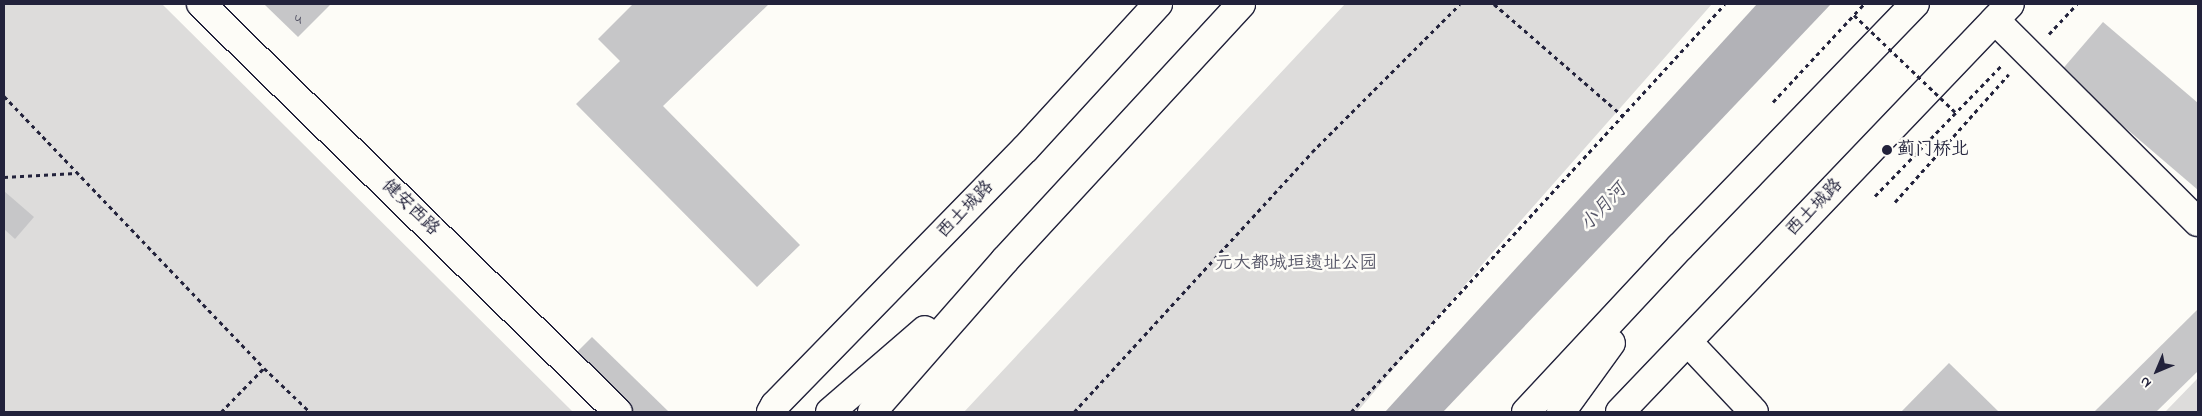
<!DOCTYPE html>
<html>
<head>
<meta charset="utf-8">
<style>
  body { margin:0 }
  #map { position:relative; width:2202px; height:416px; overflow:hidden; background:#fdfcf7; font-family:"Indie Flower","LXGW WenKai TC",sans-serif }
  div>[style] { position:absolute }
  .green>* { inset:0; background:#dddcdb }
  .water>* { inset:0; background:#b2b2b7 }
  .building>* { inset:0; background:#c6c6c8 }
  .path>* { height:3px; margin-top:-1.5px; transform-origin:0; background:repeating-linear-gradient(90deg,#22223b 0 4px,transparent 0 8px) }
  .roads { filter:drop-shadow(1px 0 #22223b) drop-shadow(-1px 0 #22223b) drop-shadow(0 1px #22223b) drop-shadow(0 -1px #22223b) }
  .street>* { height:28px; margin:-14px; padding:0 14px; transform-origin:14px; border-radius:14px; background:#fdfcf7 }
  .secondary>* { height:28px; margin:-14px; padding:0 14px; transform-origin:14px; border-radius:14px; background:#fdfcf7 }
  .highway>* { height:28px; margin:-14px; padding:0 14px; transform-origin:14px; border-radius:14px; background:#fdfcf7 }
  .path-bridge>* { height:3px; margin-top:-1.5px; transform-origin:0; background:repeating-linear-gradient(90deg,#22223b 0 4px,transparent 0 8px) }
  .dots>* { width:14px; height:14px; translate:-50% -50%; box-sizing:border-box; border:2px solid #fdfcf7; border-radius:50% }
  span { translate:-50% -50%; white-space:nowrap; text-align:center; line-height:1.15; -webkit-text-stroke:5px #fdfcf7; paint-order:stroke }
  .number-label { font-size:15px; color:#4b4b5e }
  .number-label span { -webkit-text-stroke-width:0 }
  .poi-label { font-size:18px; color:#22223b }
  .left { translate:0 -50%; text-align:left }
  .street-label { font-size:18px; color:#22223b }
  .park-label { font-size:18px; color:#5a5a6b }
  .water-label { font-size:19px; color:#545466; font-style:italic }
  .frame { position:absolute; inset:0; border:5px solid #22223b; pointer-events:none }
  .north { position:absolute; left:2132px; top:346px; width:50px; height:50px; -webkit-text-stroke:4px #fdfcf7; paint-order:stroke; rotate:225deg; font-size:14px; font-weight:700; line-height:20px; text-align:center; color:#22223b }
  .north::after { content:''; display:block; margin:auto; width:18px; height:22px; background:#22223b; clip-path:polygon(50% 0,100% 100%,50% 72%,0 100%) }
</style>
</head>
<body>
<div id="map">
  <div class="green">
    <div style="clip-path:polygon(4px 4px,162px 4px,573px 412px,4px 412px)"></div>
    <div style="clip-path:polygon(1345px 4px,1712px 4px,1493px 252px,1357px 412px,964px 412px)"></div>
    <div style="clip-path:polygon(2198px 378px,2198px 412px,2165px 412px)"></div>
  </div>
  <div class="water">
    <div style="clip-path:polygon(1757px 4px,1831px 4px,1443px 412px,1385px 412px)"></div>
  </div>
  <div class="building">
    <div style="clip-path:polygon(264px 4px,331px 4px,298px 37px)"></div>
    <div style="clip-path:polygon(633px 4px,769px 4px,663px 106px,800px 245px,757px 287px,576px 104px,620px 61px,598px 39px)"></div>
    <div style="clip-path:polygon(2103px 22px,2198px 103px,2198px 190px,2060px 72px)"></div>
    <div style="clip-path:polygon(4px 191px,34px 217px,15px 239px,4px 229px)"></div>
    <div style="clip-path:polygon(2198px 309px,2198px 371px,2156px 412px,2094px 412px)"></div>
    <div style="clip-path:polygon(592px 337px,669px 412px,632px 412px,574px 355px)"></div>
    <div style="clip-path:polygon(1949px 363px,1999px 412px,1901px 412px)"></div>
  </div>
  <div class="path">
    <div style="left:1494px;top:4px;width:171px;rotate:41deg"></div>
    <div style="left:2049px;top:34px;width:41px;rotate:-47deg"></div>
    <div style="left:4px;top:96px;width:376px;rotate:46.3deg"></div>
    <div style="left:264px;top:368px;width:64px;rotate:43.7deg"></div>
    <div style="left:1773px;top:102px;width:134px;rotate:-47.1deg"></div>
    <div style="left:4px;top:177px;width:72px;rotate:-3.2deg"></div>
    <div style="left:1875px;top:196px;width:181px;rotate:-45.9deg"></div>
    <div style="left:1895px;top:202px;width:171px;rotate:-48.3deg"></div>
    <div style="left:221px;top:412px;width:62px;rotate:-45.7deg"></div>
    <div style="left:1074px;top:412px;width:352px;rotate:-47.5deg"></div>
    <div style="left:1312px;top:152px;width:209px;rotate:-45deg"></div>
    <div style="left:1351px;top:412px;width:553px;rotate:-47.49deg"></div>
  </div>
  <div class="roads">
    <div class="street">
      <div style="left:201px;top:4px;width:583px;rotate:44.37deg"></div>
      <div style="left:1995px;top:20px;width:286px;rotate:44.9deg"></div>
    </div>
    <div class="secondary">
      <div style="left:1688px;top:342px;width:96px;rotate:46.7deg"></div>
      <div style="left:771px;top:412px;width:8px;rotate:-60deg"></div>
      <div style="left:775px;top:405px;width:358px;rotate:-45.7deg"></div>
      <div style="left:1025px;top:149px;width:197px;rotate:-47.5deg"></div>
      <div style="left:1620px;top:412px;width:564px;rotate:-46.29deg"></div>
    </div>
    <div class="highway">
      <div style="left:830px;top:412px;width:125px;rotate:-40.8deg"></div>
      <div style="left:872px;top:412px;width:202px;rotate:-48.8deg"></div>
      <div style="left:1005px;top:260px;width:348px;rotate:-47.3deg"></div>
      <div style="left:1526px;top:412px;width:226px;rotate:-47deg"></div>
      <div style="left:1680px;top:247px;width:338px;rotate:-46deg"></div>
      <div style="left:1561px;top:412px;width:85px;rotate:-54.1deg"></div>
    </div>
  </div>
  <div class="path-bridge">
    <div style="left:1854px;top:15px;width:140px;rotate:43.8deg"></div>
  </div>
  <div class="dots">
    <div style="left:1887px;top:150px;background:#22223b"></div>
  </div>
  <div class="number-label">
    <span style="left:298px;top:21px">4</span>
  </div>
  <div class="poi-label">
    <span class="left" style="left:1897px;top:150px">蓟门桥北</span>
  </div>
  <div class="street-label">
    <span style="left:410px;top:208px;rotate:44deg">健安西路</span>
    <span style="left:1815px;top:208px;rotate:-46deg">西土城路</span>
    <span style="left:966px;top:210px;rotate:-46deg">西土城路</span>
  </div>
  <div class="park-label">
    <span style="left:1296px;top:264px">元大都城垣遗址公园</span>
  </div>
  <div class="water-label">
    <span style="left:1604px;top:208px;rotate:-47deg">小月河</span>
  </div>
  <div class="frame"></div>
  <div class="north">N</div>
</div>
</body>
</html>
